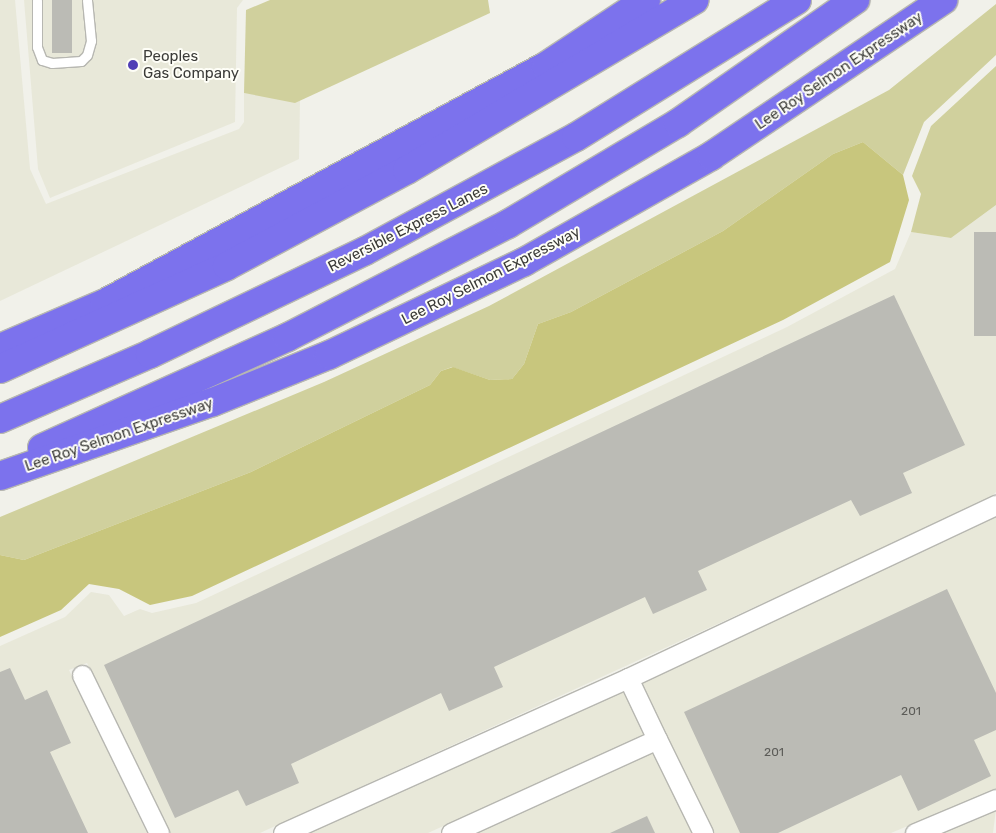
<!DOCTYPE html>
<html>
<head>
<meta charset="utf-8">
<style>
  body { margin:0 }
  #map { position:relative; width:996px; height:833px; overflow:hidden; background:#f1f1ea; font-family:Rubik,sans-serif }
  div>[style] { position:absolute }
  .built>* { inset:0; background:#e8e8d9 }
  .green>* { inset:0; background:#d0d09d }
  .water>* { inset:0; background:#c8c67d }
  .building>* { inset:0; background:#bbbbb5; transform-origin:0 0 }
  .roads { filter:drop-shadow(1px 0 #b7b7b1) drop-shadow(-1px 0 #b7b7b1) drop-shadow(0 1px #b7b7b1) drop-shadow(0 -1px #b7b7b1) }
  .service>* { height:9px; margin:-4.5px; padding:0 4.5px; transform-origin:4.5px; border-radius:4.5px; background:#fff }
  .minor>* { height:19px; margin:-9.5px; padding:0 9.5px; transform-origin:9.5px; border-radius:9.5px; background:#fff }
  .motorway>* { height:28px; margin:-14px; padding:0 14px; transform-origin:14px; border-radius:14px; background:#7c72ed }
  .dots>* { width:14px; height:14px; translate:-50% -50%; box-sizing:border-box; border:2px solid #fefef7; border-radius:50% }
  span { translate:-50% -50%; white-space:nowrap; text-align:center; line-height:1.15; -webkit-text-stroke:4px #fefef7; paint-order:stroke }
  .number-label { font-size:12px; color:#5c5c58 }
  .number-label span { -webkit-text-stroke-width:0 }
  .poi-label { font-size:15px; color:#3c3c39 }
  .left { translate:0 -50%; text-align:left }
  .street-label { font-size:15px; color:#3c3c39 }
</style>
</head>
<body>
<div id="map">
  <div class="built">
    <div style="clip-path:polygon(0 0,15px 0,30px 169px,46px 204px,239px 129px,244px 122px,244px 93px,300px 100px,299px 159px,0 301px)"></div>
    <div style="clip-path:polygon(24px 0,243px 0,237px 8px,235px 122px,50px 198px,38px 169px)"></div>
    <div style="clip-path:polygon(996px 205px,996px 492px,987px 501px,260px 833px,170px 833px,87px 663px,69px 670px,147px 833px,0 833px,0 646px,65px 617px,91px 592px,109px 595px,124px 616px,140px 609px,152px 613px,196px 603px,787px 327px,895px 269px,911px 232px,951px 238px)"></div>
    <div style="clip-path:polygon(996px 517px,996px 789px,891px 833px,714px 833px,641px 682px)"></div>
    <div style="clip-path:polygon(623px 691px,644px 735px,428px 833px,305px 833px)"></div>
    <div style="clip-path:polygon(652px 752px,692px 833px,473px 833px)"></div>
    <div style="clip-path:polygon(996px 809px,993px 833px,940px 833px)"></div>
  </div>
  <div class="green">
    <div style="clip-path:polygon(270px 0,488px 0,490px 13px,295px 103px,244px 93px,246px 10px)"></div>
    <div style="clip-path:polygon(996px 4px,996px 55px,924px 122px,903px 175px,863px 142px,833px 154px,723px 231px,571px 312px,538px 324px,524px 364px,512px 379px,490px 380px,452px 367px,441px 371px,430px 385px,251px 472px,24px 560px,0 555px,0 517px,324px 382px,489px 306px,889px 90px)"></div>
    <div style="clip-path:polygon(996px 66px,996px 205px,951px 238px,911px 232px,921px 194px,912px 176px,931px 126px)"></div>
  </div>
  <div class="water">
    <div style="clip-path:polygon(863px 142px,903px 175px,909px 200px,890px 262px,783px 320px,192px 596px,150px 605px,119px 589px,89px 584px,61px 610px,0 637px,0 555px,24px 560px,251px 472px,430px 385px,441px 371px,453px 367px,490px 380px,512px 379px,524px 364px,538px 324px,571px 312px,723px 231px,833px 154px)"></div>
  </div>
  <div class="building">
    <div style="left:52px;top:0;width:20px;height:53px"></div>
    <div style="left:996px;top:232px;width:104px;height:22px;rotate:90deg"></div>
    <div style="clip-path:polygon(894px 295px,965px 445px,903px 473px,912px 493px,860px 516px,851px 500px,698px 571px,707px 590px,653px 614px,645px 597px,494px 667px,503px 687px,449px 711px,441px 693px,291px 764px,299px 783px,246px 806px,238px 790px,175px 818px,104px 665px)"></div>
    <div style="clip-path:polygon(947px 589px,996px 693px,996px 730px,974px 740px,991px 776px,918px 811px,901px 775px,778px 833px,740px 833px,684px 712px)"></div>
    <div style="clip-path:polygon(10px 668px,25px 700px,47px 690px,71px 743px,50px 752px,88px 833px,0 833px,0 672px)"></div>
    <div style="clip-path:polygon(647px 816px,655px 833px,610px 833px)"></div>
  </div>
  <div class="roads">
    <div class="service">
      <div style="left:37px;top:0;width:47px;rotate:90deg"></div>
      <div style="left:37px;top:47px;width:14px;rotate:69deg"></div>
      <div style="left:42px;top:60px;width:10px;rotate:17deg"></div>
      <div style="left:52px;top:63px;width:29px;rotate:-4deg"></div>
      <div style="left:81px;top:61px;width:8px;rotate:-45deg"></div>
      <div style="left:87px;top:55px;width:15px;rotate:-74deg"></div>
      <div style="left:91px;top:41px;width:41px;rotate:-95.6deg"></div>
    </div>
    <div class="minor">
      <div style="left:82px;top:675px;width:176px;rotate:64deg"></div>
      <div style="left:628px;top:678px;width:407px;rotate:-25.2deg"></div>
      <div style="left:283px;top:833px;width:378px;rotate:-24.2deg"></div>
      <div style="left:628px;top:678px;width:68px;rotate:64.6deg"></div>
      <div style="left:451px;top:833px;width:226px;rotate:-24.5deg"></div>
      <div style="left:657px;top:739px;width:105px;rotate:63.9deg"></div>
      <div style="left:915px;top:833px;width:88px;rotate:-22.8deg"></div>
    </div>
    <div class="motorway">
      <div style="left:0;top:348px;width:114px;rotate:-23.2deg"></div>
      <div style="left:105px;top:303px;width:501px;rotate:-28.25deg"></div>
      <div style="left:546px;top:66px;width:120px;rotate:-33.4deg"></div>
      <div style="left:0;top:369px;width:249px;rotate:-24.4deg"></div>
      <div style="left:227px;top:266px;width:204px;rotate:-28.1deg"></div>
      <div style="left:407px;top:170px;width:334px;rotate:-30.6deg"></div>
      <div style="left:0;top:419px;width:163px;rotate:-23.4deg"></div>
      <div style="left:150px;top:354px;width:238px;rotate:-25.6deg"></div>
      <div style="left:365px;top:251px;width:240px;rotate:-28.4deg"></div>
      <div style="left:576px;top:137px;width:260px;rotate:-31.8deg"></div>
      <div style="left:42px;top:448px;width:270px;rotate:-24.3deg"></div>
      <div style="left:288px;top:337px;width:247px;rotate:-27.2deg"></div>
      <div style="left:508px;top:224px;width:198px;rotate:-30.7deg"></div>
      <div style="left:678px;top:123px;width:216px;rotate:-34.8deg"></div>
      <div style="left:0;top:476px;width:225px;rotate:-19.2deg"></div>
      <div style="left:213px;top:402px;width:125px;rotate:-22.1deg"></div>
      <div style="left:329px;top:355px;width:216px;rotate:-25.5deg"></div>
      <div style="left:524px;top:262px;width:215px;rotate:-29.5deg"></div>
      <div style="left:711px;top:156px;width:280px;rotate:-33.9deg"></div>
    </div>
  </div>
  <div class="dots">
    <div style="left:133px;top:65px;background:#503fb6"></div>
  </div>
  <div class="number-label">
    <span style="left:911px;top:712px">201</span>
    <span style="left:774px;top:753px">201</span>
  </div>
  <div class="poi-label">
    <span class="left" style="left:143px;top:65px">Peoples<br>Gas Company</span>
  </div>
  <div class="street-label">
    <span style="left:839px;top:71px;rotate:-34deg">Lee Roy Selmon Expressway</span>
    <span style="left:408px;top:228px;rotate:-27deg">Reversible Express Lanes</span>
    <span style="left:491px;top:276px;rotate:-27deg">Lee Roy Selmon Expressway</span>
    <span style="left:119px;top:435px;rotate:-19deg">Lee Roy Selmon Expressway</span>
  </div>
</div>
</body>
</html>
